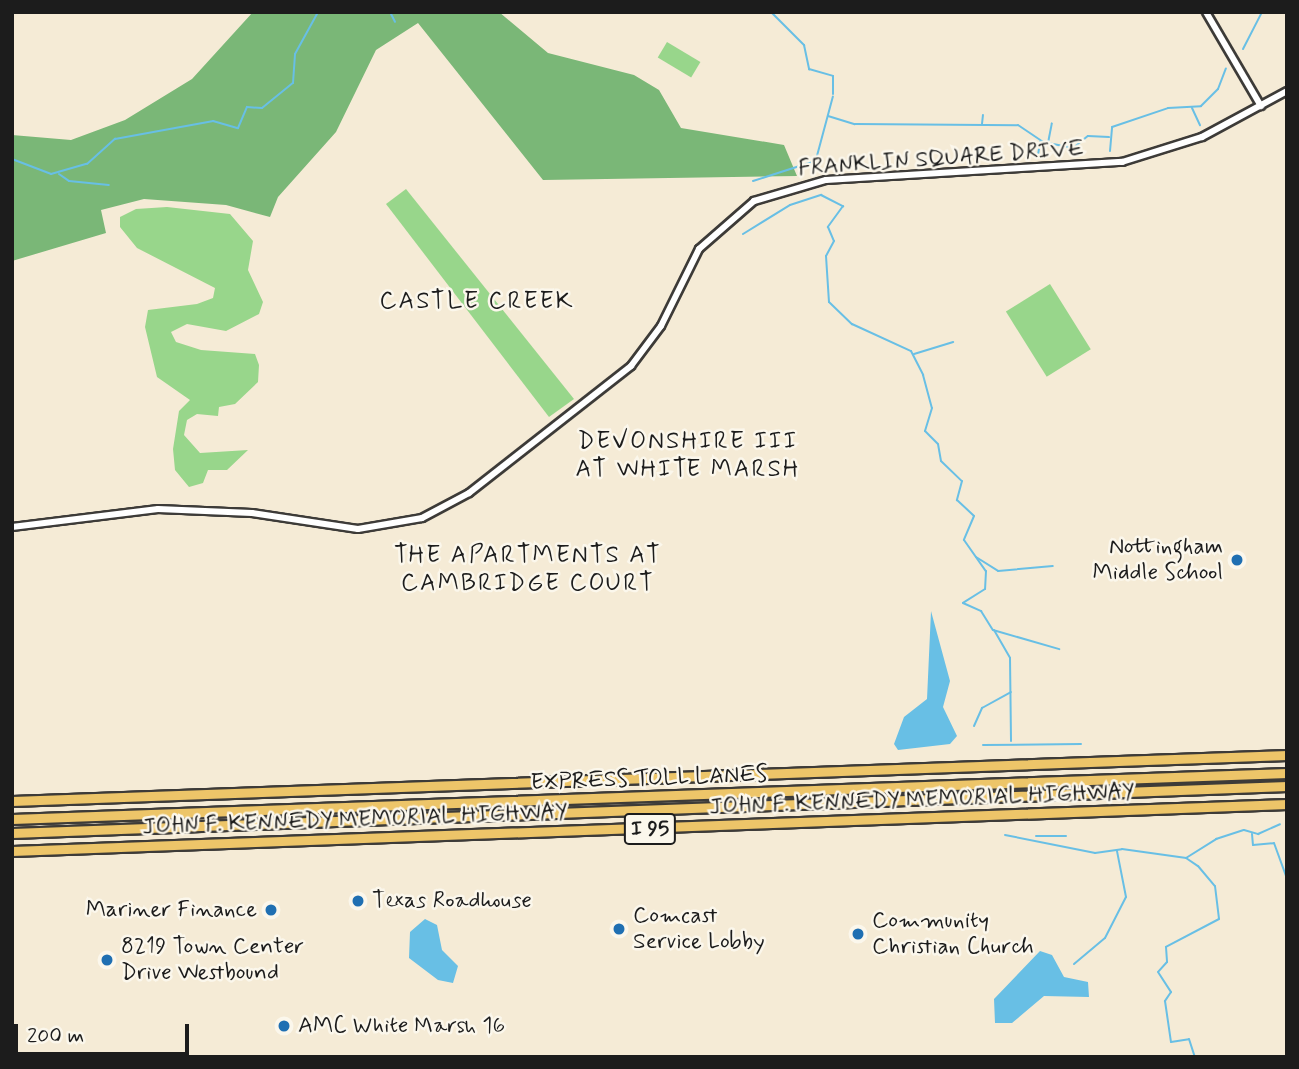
<!DOCTYPE html>
<html>
<head>
<meta charset="utf-8">
<style>
  body { margin:0 }
  #map { position:relative; width:1299px; height:1069px; overflow:hidden; background:#f5ebd6; font-family:Mynerve,sans-serif }
  div>[style] { position:absolute }
  .green>* { inset:0; background:#98d68b; transform-origin:0 0 }
  .forest>* { inset:0; background:#7ab777 }
  .water>* { inset:0; background:#68bfe5 }
  .stream>* { height:2px; margin:-1px; padding:0 1px; transform-origin:1px; border-radius:1px; background:#68bfe5 }
  .roads { filter:drop-shadow(2px 0 #3d3b38) drop-shadow(-2px 0 #3d3b38) drop-shadow(0 2px #3d3b38) drop-shadow(0 -2px #3d3b38) }
  .minor>* { height:6px; margin:-3px; padding:0 3px; transform-origin:3px; border-radius:3px; background:#fff }
  .highway>* { height:9px; margin:-4.5px; padding:0 4.5px; transform-origin:4.5px; border-radius:4.5px; background:#edc569 }
  .dots>* { width:19px; height:19px; translate:-50% -50%; box-sizing:border-box; border:4px solid #fbf7ec; border-radius:50% }
  span { translate:-50% -50%; white-space:nowrap; text-align:center; line-height:1.15; -webkit-text-stroke:5px #fbf7ec; paint-order:stroke }
  .shield-label span { padding:2px 5px; background:#fbf7ec; border:2px solid; border-radius:5px; -webkit-text-stroke-width:0 }
  .shield-label { font-size:21px; color:#1c1c1c; font-weight:700 }
  .street-label { font-size:23px; color:#1c1c1c }
  .poi-label { font-size:23px; color:#1c1c1c }
  .right { translate:-100% -50%; text-align:right }
  .left { translate:0 -50%; text-align:left }
  .neighbourhood-label { font-size:24px; color:#1c1c1c; letter-spacing:2px }
  .frame { position:absolute; inset:0; border:14px solid #1c1c1c; pointer-events:none }
  .scale { position:absolute; left:14px; top:1024px; width:175px; height:32px; box-sizing:border-box; border:4px solid #1c1c1c; border-top:0; padding-left:9px; font-size:21px; line-height:24px; white-space:nowrap; color:#1c1c1c; -webkit-text-stroke:5px #fbf7ec; paint-order:stroke }
</style>
</head>
<body>
<div id="map">
  <div class="green">
    <div style="left:667px;top:42px;width:39px;height:18px;rotate:31deg"></div>
    <div style="clip-path:polygon(406px 189px,574px 399px,549px 417px,386px 204px)"></div>
    <div style="clip-path:polygon(167px 207px,230px 214px,253px 241px,248px 270px,263px 302px,259px 314px,226px 331px,187px 324px,171px 332px,176px 342px,201px 350px,255px 354px,259px 365px,258px 382px,235px 404px,219px 407px,218px 416px,197px 414px,187px 420px,184px 435px,200px 453px,248px 450px,227px 470px,208px 470px,203px 483px,189px 487px,175px 470px,173px 449px,179px 411px,190px 400px,157px 377px,145px 327px,148px 310px,197px 304px,213px 298px,215px 288px,137px 248px,120px 227px,120px 217px,136px 209px)"></div>
    <div style="left:1050px;top:284px;width:77px;height:52px;rotate:58deg"></div>
  </div>
  <div class="forest">
    <div style="clip-path:polygon(253px 12px,499px 12px,548px 53px,634px 75px,659px 90px,681px 128px,784px 145px,797px 176px,543px 180px,418px 23px,376px 50px,336px 132px,278px 197px,270px 217px,226px 205px,144px 199px,101px 210px,106px 233px,12px 261px,12px 135px,71px 140px,125px 120px,192px 79px)"></div>
  </div>
  <div class="water">
    <div style="clip-path:polygon(931px 611px,950px 681px,943px 707px,957px 736px,950px 744px,898px 750px,894px 744px,904px 717px,927px 699px)"></div>
    <div style="clip-path:polygon(425px 919px,437px 925px,442px 950px,458px 966px,453px 983px,438px 980px,409px 958px,410px 932px)"></div>
    <div style="clip-path:polygon(1040px 951px,1052px 955px,1064px 977px,1088px 982px,1089px 997px,1044px 996px,1012px 1023px,995px 1023px,994px 999px)"></div>
  </div>
  <div class="stream">
    <div style="left:390px;top:12px;width:11px;rotate:63deg"></div>
    <div style="left:771px;top:12px;width:47px;rotate:45deg"></div>
    <div style="left:804px;top:45px;width:25px;rotate:78deg"></div>
    <div style="left:809px;top:69px;width:25px;rotate:16deg"></div>
    <div style="left:833px;top:76px;width:18px;rotate:90deg"></div>
    <div style="left:1243px;top:49px;width:42px;rotate:-62.8deg"></div>
    <div style="left:1192px;top:108px;width:19px;rotate:65deg"></div>
    <div style="left:828px;top:116px;width:28px;rotate:17deg"></div>
    <div style="left:855px;top:124px;width:163px;rotate:0.4deg"></div>
    <div style="left:1018px;top:125px;width:30px;rotate:34deg"></div>
    <div style="left:1043px;top:142px;width:31px;rotate:11deg"></div>
    <div style="left:1073px;top:148px;width:19px;rotate:-39deg"></div>
    <div style="left:1088px;top:136px;width:21px;rotate:3deg"></div>
    <div style="left:982px;top:124px;width:9px;rotate:-84deg"></div>
    <div style="left:1048px;top:143px;width:20px;rotate:-79deg"></div>
    <div style="left:1110px;top:151px;width:24px;rotate:-85deg"></div>
    <div style="left:1112px;top:127px;width:59px;rotate:-18.7deg"></div>
    <div style="left:1168px;top:108px;width:33px;rotate:-3deg"></div>
    <div style="left:1201px;top:106px;width:24px;rotate:-45deg"></div>
    <div style="left:1218px;top:89px;width:22px;rotate:-69deg"></div>
    <div style="left:1038px;top:155px;width:13px;rotate:-81deg"></div>
    <div style="left:12px;top:159px;width:42px;rotate:21deg"></div>
    <div style="left:51px;top:174px;width:37px;rotate:-16deg"></div>
    <div style="left:87px;top:164px;width:38px;rotate:-42deg"></div>
    <div style="left:115px;top:139px;width:100px;rotate:-10.4deg"></div>
    <div style="left:213px;top:121px;width:26px;rotate:16deg"></div>
    <div style="left:238px;top:128px;width:23px;rotate:-67deg"></div>
    <div style="left:247px;top:107px;width:15px;rotate:4deg"></div>
    <div style="left:262px;top:108px;width:40px;rotate:-39deg"></div>
    <div style="left:293px;top:83px;width:29px;rotate:-86deg"></div>
    <div style="left:295px;top:54px;width:48px;rotate:-61.3deg"></div>
    <div style="left:814px;top:167px;width:73px;rotate:-75deg"></div>
    <div style="left:59px;top:174px;width:12px;rotate:35deg"></div>
    <div style="left:69px;top:181px;width:40px;rotate:5.7deg"></div>
    <div style="left:753px;top:181px;width:62px;rotate:-17.9deg"></div>
    <div style="left:743px;top:234px;width:55px;rotate:-31.7deg"></div>
    <div style="left:790px;top:205px;width:33px;rotate:-18deg"></div>
    <div style="left:821px;top:195px;width:25px;rotate:27deg"></div>
    <div style="left:843px;top:206px;width:26px;rotate:126deg"></div>
    <div style="left:828px;top:227px;width:15px;rotate:67deg"></div>
    <div style="left:834px;top:241px;width:17px;rotate:118deg"></div>
    <div style="left:826px;top:256px;width:46px;rotate:86.3deg"></div>
    <div style="left:829px;top:302px;width:32px;rotate:44deg"></div>
    <div style="left:852px;top:324px;width:65px;rotate:24.6deg"></div>
    <div style="left:911px;top:351px;width:27px;rotate:63deg"></div>
    <div style="left:923px;top:375px;width:34px;rotate:75deg"></div>
    <div style="left:932px;top:408px;width:24px;rotate:107deg"></div>
    <div style="left:925px;top:431px;width:18px;rotate:45deg"></div>
    <div style="left:938px;top:444px;width:17px;rotate:80deg"></div>
    <div style="left:941px;top:461px;width:29px;rotate:44deg"></div>
    <div style="left:962px;top:481px;width:20px;rotate:105deg"></div>
    <div style="left:957px;top:500px;width:23px;rotate:43deg"></div>
    <div style="left:974px;top:516px;width:26px;rotate:113deg"></div>
    <div style="left:964px;top:540px;width:38px;rotate:55deg"></div>
    <div style="left:986px;top:571px;width:18px;rotate:93deg"></div>
    <div style="left:985px;top:589px;width:26px;rotate:148deg"></div>
    <div style="left:963px;top:603px;width:20px;rotate:24deg"></div>
    <div style="left:981px;top:611px;width:22px;rotate:58deg"></div>
    <div style="left:993px;top:630px;width:69px;rotate:16.1deg"></div>
    <div style="left:914px;top:354px;width:41px;rotate:-17.1deg"></div>
    <div style="left:976px;top:557px;width:26px;rotate:32deg"></div>
    <div style="left:998px;top:571px;width:55px;rotate:-5.2deg"></div>
    <div style="left:994px;top:630px;width:32px;rotate:60deg"></div>
    <div style="left:1010px;top:658px;width:83px;rotate:89.3deg"></div>
    <div style="left:974px;top:726px;width:20px;rotate:-66deg"></div>
    <div style="left:982px;top:708px;width:33px;rotate:-29deg"></div>
    <div style="left:983px;top:745px;width:98px;rotate:-0.6deg"></div>
    <div style="left:1252px;top:834px;width:11px;rotate:85deg"></div>
    <div style="left:1253px;top:845px;width:21px;rotate:-5deg"></div>
    <div style="left:1274px;top:843px;width:38px;rotate:70deg"></div>
    <div style="left:1005px;top:835px;width:92px;rotate:11.3deg"></div>
    <div style="left:1095px;top:853px;width:27px;rotate:-8deg"></div>
    <div style="left:1122px;top:849px;width:65px;rotate:8deg"></div>
    <div style="left:1186px;top:858px;width:14px;rotate:34deg"></div>
    <div style="left:1198px;top:866px;width:26px;rotate:50deg"></div>
    <div style="left:1215px;top:886px;width:33px;rotate:83deg"></div>
    <div style="left:1219px;top:919px;width:60px;rotate:152.2deg"></div>
    <div style="left:1166px;top:947px;width:15px;rotate:86deg"></div>
    <div style="left:1167px;top:962px;width:13px;rotate:132deg"></div>
    <div style="left:1158px;top:972px;width:24px;rotate:57deg"></div>
    <div style="left:1171px;top:992px;width:11px;rotate:124deg"></div>
    <div style="left:1165px;top:1001px;width:41px;rotate:81.7deg"></div>
    <div style="left:1171px;top:1042px;width:18px;rotate:-9deg"></div>
    <div style="left:1189px;top:1039px;width:19px;rotate:72deg"></div>
    <div style="left:1036px;top:836px;width:30px"></div>
    <div style="left:1186px;top:858px;width:36px;rotate:-32deg"></div>
    <div style="left:1216px;top:839px;width:29px;rotate:-18deg"></div>
    <div style="left:1244px;top:830px;width:15px;rotate:16deg"></div>
    <div style="left:1258px;top:834px;width:24px;rotate:-24deg"></div>
    <div style="left:1074px;top:964px;width:40px;rotate:-40deg"></div>
    <div style="left:1105px;top:938px;width:46px;rotate:-62.9deg"></div>
    <div style="left:1126px;top:897px;width:47px;rotate:-101.1deg"></div>
  </div>
  <div class="roads">
    <div class="minor">
      <div style="left:1206px;top:12px;width:109px;rotate:59.7deg"></div>
      <div style="left:12px;top:527px;width:147px;rotate:-7deg"></div>
      <div style="left:158px;top:509px;width:94px;rotate:2.4deg"></div>
      <div style="left:252px;top:513px;width:107px;rotate:8.6deg"></div>
      <div style="left:358px;top:529px;width:65px;rotate:-9.8deg"></div>
      <div style="left:422px;top:518px;width:53px;rotate:-28deg"></div>
      <div style="left:469px;top:493px;width:206px;rotate:-38.1deg"></div>
      <div style="left:631px;top:366px;width:50px;rotate:-53.1deg"></div>
      <div style="left:661px;top:326px;width:86px;rotate:-63.7deg"></div>
      <div style="left:699px;top:249px;width:73px;rotate:-41.1deg"></div>
      <div style="left:754px;top:201px;width:75px;rotate:-16.3deg"></div>
      <div style="left:826px;top:180px;width:297px;rotate:-3.5deg"></div>
      <div style="left:1122px;top:162px;width:84px;rotate:-17.4deg"></div>
      <div style="left:1202px;top:137px;width:97px;rotate:-28.4deg"></div>
    </div>
    <div class="highway">
      <div style="left:12px;top:801px;width:1276px;rotate:-2.07deg"></div>
      <div style="left:12px;top:819px;width:1276px;rotate:-2.07deg"></div>
      <div style="left:12px;top:833px;width:1276px;rotate:-2.11deg"></div>
      <div style="left:12px;top:851px;width:1276px;rotate:-2.11deg"></div>
    </div>
  </div>
  <div class="dots">
    <div style="left:1237px;top:560px;background:#1f6fb2"></div>
    <div style="left:358px;top:901px;background:#1f6fb2"></div>
    <div style="left:271px;top:910px;background:#1f6fb2"></div>
    <div style="left:619px;top:929px;background:#1f6fb2"></div>
    <div style="left:858px;top:934px;background:#1f6fb2"></div>
    <div style="left:107px;top:960px;background:#1f6fb2"></div>
    <div style="left:284px;top:1026px;background:#1f6fb2"></div>
  </div>
  <div class="shield-label">
    <span style="left:650px;top:829px">I 95</span>
  </div>
  <div class="street-label">
    <span style="left:941px;top:159px;rotate:-4deg">FRANKLIN SQUARE DRIVE</span>
    <span style="left:649px;top:779px;rotate:-2deg">EXPRESS TOLL LANES</span>
    <span style="left:922px;top:800px;rotate:-2deg">JOHN F. KENNEDY MEMORIAL HIGHWAY</span>
    <span style="left:355px;top:820px;rotate:-2deg">JOHN F. KENNEDY MEMORIAL HIGHWAY</span>
  </div>
  <div class="poi-label">
    <span class="right" style="left:1223px;top:560px">Nottingham<br>Middle School</span>
    <span class="left" style="left:372px;top:901px">Texas Roadhouse</span>
    <span class="right" style="left:257px;top:910px">Mariner Finance</span>
    <span class="left" style="left:633px;top:929px">Comcast<br>Service Lobby</span>
    <span class="left" style="left:872px;top:934px">Community<br>Christian Church</span>
    <span class="left" style="left:121px;top:960px">8219 Town Center<br>Drive Westbound</span>
    <span class="left" style="left:298px;top:1026px">AMC White Marsh 16</span>
  </div>
  <div class="neighbourhood-label">
    <span style="left:477px;top:302px">CASTLE CREEK</span>
    <span style="left:688px;top:456px">DEVONSHIRE III<br>AT WHITE MARSH</span>
    <span style="left:528px;top:570px">THE APARTMENTS AT<br>CAMBRIDGE COURT</span>
  </div>
  <div class="frame"></div>
  <div class="scale">200 m</div>
</div>
</body>
</html>
